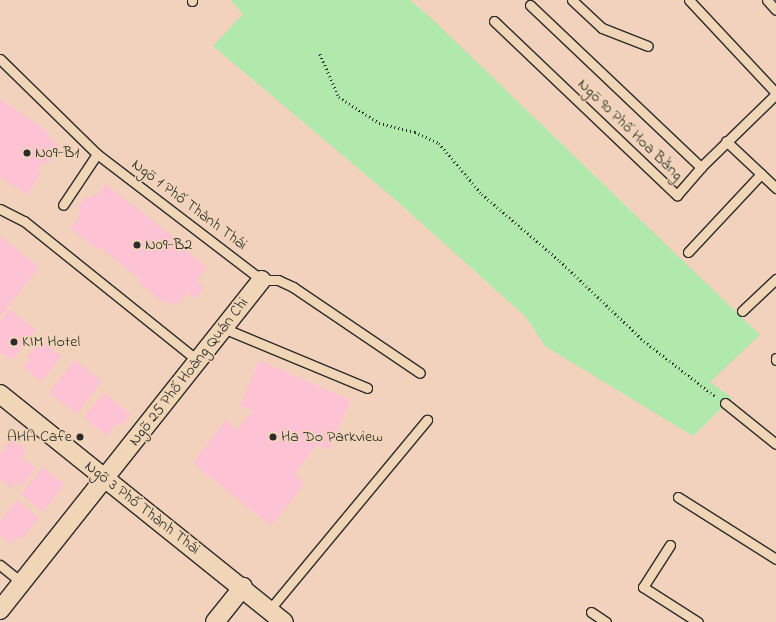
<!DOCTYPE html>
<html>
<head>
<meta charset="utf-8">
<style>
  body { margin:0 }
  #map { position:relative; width:776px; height:622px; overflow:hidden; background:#f3d2bd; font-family:"Indie Flower",sans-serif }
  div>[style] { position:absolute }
  .green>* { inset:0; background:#b1e9ad }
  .building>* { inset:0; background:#fdc3d4; transform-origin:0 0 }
  .path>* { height:2.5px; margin-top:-1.25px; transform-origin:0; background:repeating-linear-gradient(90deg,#2b2b2b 0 1px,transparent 0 4px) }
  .roads { filter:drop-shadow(1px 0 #2b2b2b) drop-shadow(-1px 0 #2b2b2b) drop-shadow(0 1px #2b2b2b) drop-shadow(0 -1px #2b2b2b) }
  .service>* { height:9px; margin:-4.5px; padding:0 4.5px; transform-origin:4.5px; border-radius:4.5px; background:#f0d6b7 }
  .minor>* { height:18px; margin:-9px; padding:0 9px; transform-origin:9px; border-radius:9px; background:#f0d6b7 }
  .dots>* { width:11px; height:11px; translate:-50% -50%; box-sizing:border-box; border:2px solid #f0d6b7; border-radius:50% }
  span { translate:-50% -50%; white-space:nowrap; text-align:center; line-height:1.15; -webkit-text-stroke:3px #f0d6b7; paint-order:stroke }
  .street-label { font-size:16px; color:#2b2b2b }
  .poi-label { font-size:16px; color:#2b2b2b }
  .left { translate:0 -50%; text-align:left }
  .right { translate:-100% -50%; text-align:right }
</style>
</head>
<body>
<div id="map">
  <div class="green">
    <div style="clip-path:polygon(231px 0,410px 0,430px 17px,760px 335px,710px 382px,732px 398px,693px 436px,545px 346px,526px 317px,398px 202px,213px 46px,243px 14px)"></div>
  </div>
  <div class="building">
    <div style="clip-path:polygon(0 99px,50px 133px,48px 137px,59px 145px,47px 164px,43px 162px,37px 171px,41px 174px,27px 195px,0 177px)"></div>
    <div style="clip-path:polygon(105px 184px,183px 244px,181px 247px,206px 266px,197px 282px,204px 288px,196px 299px,188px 293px,175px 306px,167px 300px,165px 304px,138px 282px,140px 279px,100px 247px,98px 250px,70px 228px,80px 216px,78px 214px,81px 210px,78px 207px,87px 196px,91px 198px,95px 194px,97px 195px)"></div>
    <div style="clip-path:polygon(0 236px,39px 267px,0 317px)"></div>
    <div style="clip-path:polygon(10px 309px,36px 330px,13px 359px,0 353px,0 321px)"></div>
    <div style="clip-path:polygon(43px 342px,61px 356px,42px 382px,23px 367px,30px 359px,27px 356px)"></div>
    <div style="left:74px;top:360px;width:35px;height:41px;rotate:37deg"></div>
    <div style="clip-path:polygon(259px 360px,351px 400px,329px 450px,317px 445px,294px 474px,305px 483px,271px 526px,193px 463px,226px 420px,237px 430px,253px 410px,240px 406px)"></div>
    <div style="clip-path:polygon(104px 393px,131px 414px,121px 426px,117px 423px,107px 436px,84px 417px)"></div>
    <div style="clip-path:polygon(12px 439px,27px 451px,22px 458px,36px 468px,21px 487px,16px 482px,12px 488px,0 479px,0 454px)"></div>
    <div style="left:43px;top:467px;width:28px;height:35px;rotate:39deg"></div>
    <div style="clip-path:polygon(17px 500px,39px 518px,21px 540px,17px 536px,11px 544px,0 535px,0 521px)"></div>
  </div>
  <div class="path">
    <div style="left:320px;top:54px;width:47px;rotate:66.2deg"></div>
    <div style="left:339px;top:97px;width:48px;rotate:33deg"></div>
    <div style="left:379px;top:123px;width:37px;rotate:14deg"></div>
    <div style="left:415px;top:132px;width:26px;rotate:25deg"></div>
    <div style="left:439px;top:143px;width:67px;rotate:49.9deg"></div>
    <div style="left:482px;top:194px;width:103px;rotate:40.7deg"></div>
    <div style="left:560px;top:261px;width:116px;rotate:43.6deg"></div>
    <div style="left:644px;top:341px;width:90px;rotate:37.8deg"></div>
  </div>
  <div class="roads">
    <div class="service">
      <div style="left:572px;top:0;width:41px;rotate:43deg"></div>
      <div style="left:602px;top:28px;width:49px;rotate:21.4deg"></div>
      <div style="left:689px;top:0;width:127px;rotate:46.9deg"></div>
      <div style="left:767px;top:0;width:13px;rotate:48deg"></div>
      <div style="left:192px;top:1px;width:1px;rotate:-90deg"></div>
      <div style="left:530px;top:5px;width:236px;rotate:43.5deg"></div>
      <div style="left:494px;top:21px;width:253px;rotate:43.6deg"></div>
      <div style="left:677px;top:195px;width:37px;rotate:-49deg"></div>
      <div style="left:701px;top:167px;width:105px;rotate:-44.2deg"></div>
      <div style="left:0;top:59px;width:136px;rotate:44.4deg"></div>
      <div style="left:97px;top:154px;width:61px;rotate:123.7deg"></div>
      <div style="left:726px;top:141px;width:69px;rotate:43.2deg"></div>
      <div style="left:97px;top:154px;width:208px;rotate:37.4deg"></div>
      <div style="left:262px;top:280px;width:16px"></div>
      <div style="left:278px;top:280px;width:17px;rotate:25deg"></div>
      <div style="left:293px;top:287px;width:153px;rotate:34.1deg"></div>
      <div style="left:0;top:209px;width:27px;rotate:27deg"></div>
      <div style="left:24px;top:221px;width:222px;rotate:38.8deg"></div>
      <div style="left:688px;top:252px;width:107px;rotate:-46.9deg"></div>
      <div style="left:742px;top:311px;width:47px;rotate:-43.3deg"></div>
      <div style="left:223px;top:328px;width:156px;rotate:22.6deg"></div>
      <div style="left:776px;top:358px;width:2px;rotate:90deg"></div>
      <div style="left:725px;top:403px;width:65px;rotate:38.8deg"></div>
      <div style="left:678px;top:497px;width:116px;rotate:32.3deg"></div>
      <div style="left:670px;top:545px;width:50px;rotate:122.7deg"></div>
      <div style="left:643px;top:587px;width:65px;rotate:32.5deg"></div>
      <div style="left:0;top:565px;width:27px;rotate:39deg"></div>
      <div style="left:270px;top:609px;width:246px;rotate:-50.3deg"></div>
      <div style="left:591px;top:612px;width:18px;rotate:34deg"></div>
    </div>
    <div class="minor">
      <div style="left:0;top:394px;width:364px;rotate:38.8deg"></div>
      <div style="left:0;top:610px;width:421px;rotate:-51.6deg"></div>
      <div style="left:215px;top:622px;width:45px;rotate:-51.3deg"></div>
    </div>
  </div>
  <div class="dots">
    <div style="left:27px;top:153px;background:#2b2b2b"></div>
    <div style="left:137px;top:245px;background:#2b2b2b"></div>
    <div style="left:14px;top:342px;background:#2b2b2b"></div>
    <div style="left:80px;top:437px;background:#2b2b2b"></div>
    <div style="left:273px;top:437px;background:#2b2b2b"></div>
  </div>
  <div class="street-label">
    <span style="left:630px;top:130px;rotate:44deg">Ngõ 90 Phố Hoa Bằng</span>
    <span style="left:189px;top:205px;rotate:37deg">Ngõ 1 Phố Thành Thái</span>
    <span style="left:189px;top:372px;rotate:-52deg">Ngõ 25 Phố Hoàng Quán Chi</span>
    <span style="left:142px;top:508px;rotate:38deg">Ngõ 3 Phố Thành Thái</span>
  </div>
  <div class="poi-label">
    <span class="left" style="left:35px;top:153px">N09-B1</span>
    <span class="left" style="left:145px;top:245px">N09-B2</span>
    <span class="left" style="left:22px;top:342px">KIM Hotel</span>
    <span class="right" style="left:72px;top:437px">AHA Cafe</span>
    <span class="left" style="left:281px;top:437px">Ha Do Parkview</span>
  </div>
</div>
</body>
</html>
